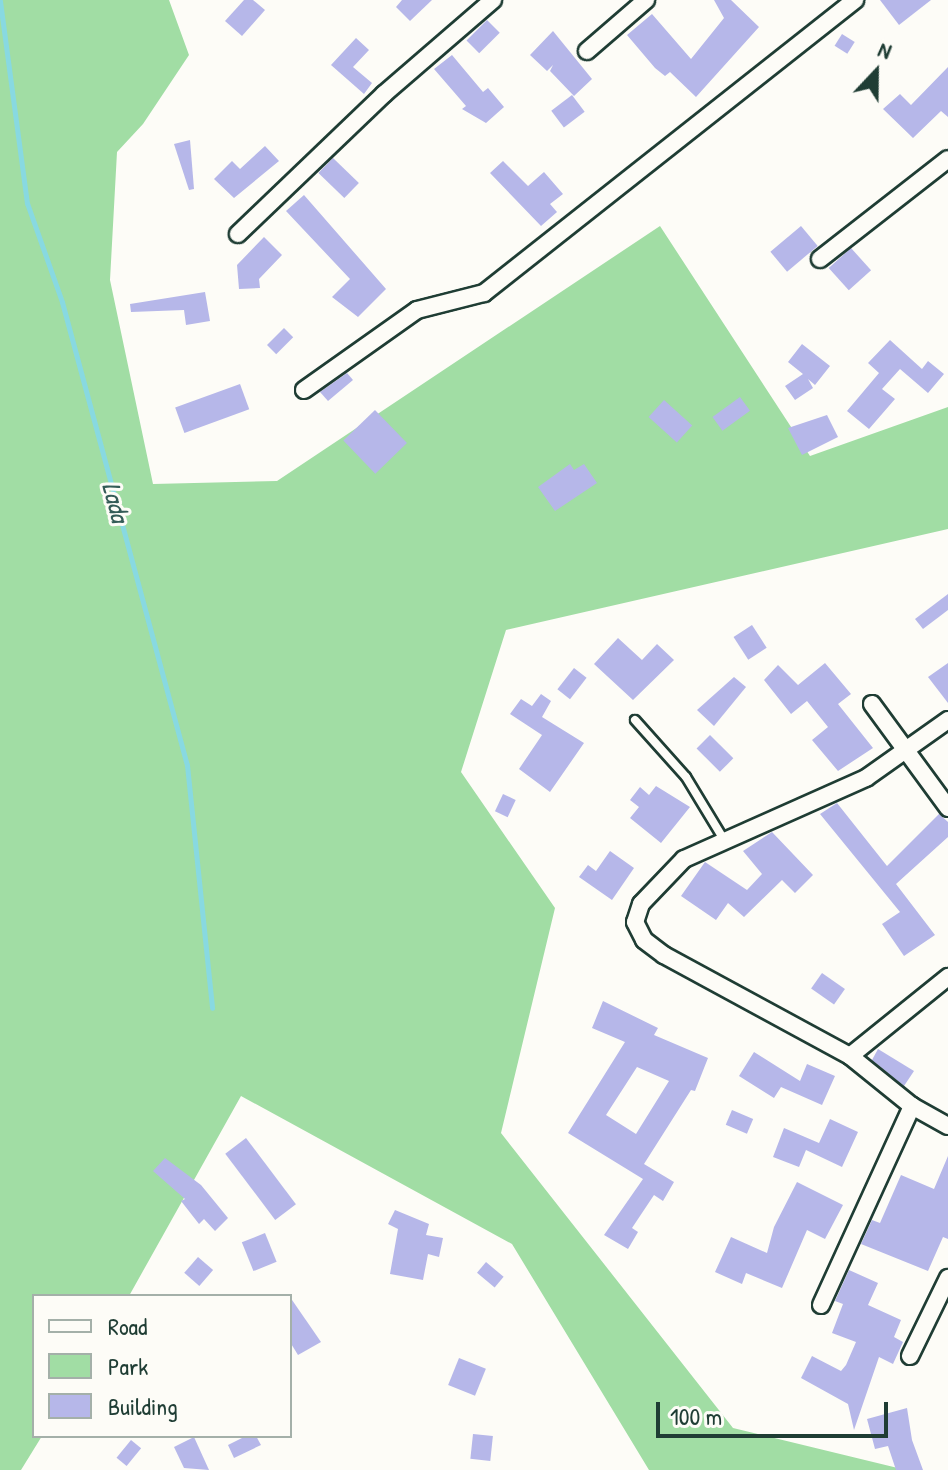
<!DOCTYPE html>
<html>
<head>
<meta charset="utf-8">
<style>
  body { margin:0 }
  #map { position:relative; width:948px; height:1470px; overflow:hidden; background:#fdfcf7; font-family:"Patrick Hand",sans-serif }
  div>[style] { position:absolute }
  .green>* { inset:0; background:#a1dda4 }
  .stream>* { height:5px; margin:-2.5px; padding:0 2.5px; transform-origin:2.5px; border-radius:2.5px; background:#88d9e1 }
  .building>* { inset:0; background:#b6b7e9; transform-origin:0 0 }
  .roads { filter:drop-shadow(2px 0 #1f3d34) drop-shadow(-2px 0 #1f3d34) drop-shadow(0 2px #1f3d34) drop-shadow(0 -2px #1f3d34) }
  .lane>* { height:8px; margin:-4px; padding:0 4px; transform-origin:4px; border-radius:4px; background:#fdfcf7 }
  .street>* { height:16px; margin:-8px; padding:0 8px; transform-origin:8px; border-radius:8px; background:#fdfcf7 }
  span { translate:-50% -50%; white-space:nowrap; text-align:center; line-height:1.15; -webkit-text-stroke:6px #fdfcf7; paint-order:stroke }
  .water-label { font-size:26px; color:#345c57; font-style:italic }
  .legend { position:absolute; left:32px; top:1294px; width:260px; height:144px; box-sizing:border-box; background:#fdfcf7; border:2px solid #a4b0a9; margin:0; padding:10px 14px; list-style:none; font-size:24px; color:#1f3d34 }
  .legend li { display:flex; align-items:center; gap:16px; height:40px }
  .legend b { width:40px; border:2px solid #a4b0a9 }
  .north { position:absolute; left:836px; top:32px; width:80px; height:80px; -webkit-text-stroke:6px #fdfcf7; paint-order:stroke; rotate:22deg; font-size:22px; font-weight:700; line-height:32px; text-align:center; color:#1f3d34 }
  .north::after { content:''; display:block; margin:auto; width:28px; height:36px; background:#1f3d34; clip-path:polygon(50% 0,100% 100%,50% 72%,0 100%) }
  .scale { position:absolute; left:656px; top:1402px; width:232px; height:36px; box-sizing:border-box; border:4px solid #1f3d34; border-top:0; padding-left:10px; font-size:24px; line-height:28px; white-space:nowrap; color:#1f3d34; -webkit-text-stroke:6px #fdfcf7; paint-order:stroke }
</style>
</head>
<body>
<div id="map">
  <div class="green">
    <div style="clip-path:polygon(0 0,169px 0,189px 55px,143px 124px,117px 152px,110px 280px,153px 484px,277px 481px,660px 226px,810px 456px,948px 407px,948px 529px,506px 630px,461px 772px,555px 908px,501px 1133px,733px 1428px,906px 1470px,649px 1470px,512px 1244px,241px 1096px,129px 1296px,34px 1296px,34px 1436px,42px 1436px,21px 1470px,0 1470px)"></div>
  </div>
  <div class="stream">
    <div style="left:0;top:1px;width:204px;rotate:82.4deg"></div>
    <div style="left:27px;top:203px;width:105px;rotate:70.5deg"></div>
    <div style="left:62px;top:302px;width:480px;rotate:74.9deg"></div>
    <div style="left:187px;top:765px;width:244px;rotate:84.1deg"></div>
  </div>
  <div class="building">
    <div style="clip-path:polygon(244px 0,253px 0,265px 10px,242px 36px,225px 21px)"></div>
    <div style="clip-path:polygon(402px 0,432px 0,410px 21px,396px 7px)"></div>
    <div style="clip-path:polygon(714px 0,731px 0,759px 27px,696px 97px,670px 72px,665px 76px,655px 68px,627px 35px,652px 14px,691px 59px,724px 18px)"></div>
    <div style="clip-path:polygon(880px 0,931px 0,899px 25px)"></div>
    <div style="left:487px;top:20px;width:18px;height:29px;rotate:45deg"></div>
    <div style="clip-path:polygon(553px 31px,592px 79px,574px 96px,550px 71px,553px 65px,547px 71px,530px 55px)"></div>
    <div style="left:842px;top:34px;width:15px;height:14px;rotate:32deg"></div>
    <div style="clip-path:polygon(356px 38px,369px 50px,353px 67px,372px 83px,364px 94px,331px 65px)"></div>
    <div style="clip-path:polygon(452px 55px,483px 92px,488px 88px,504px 107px,486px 123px,462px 109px,466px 106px,434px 69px)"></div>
    <div style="clip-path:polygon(948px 67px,948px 117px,941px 111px,913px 138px,883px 109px,900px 94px,911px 105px)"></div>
    <div style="left:572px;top:95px;width:21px;height:26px;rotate:53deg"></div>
    <div style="clip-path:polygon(190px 140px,194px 189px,189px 190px,174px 144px)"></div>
    <div style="clip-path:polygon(265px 146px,279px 161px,234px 198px,214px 179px,232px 161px,240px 169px)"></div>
    <div style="left:333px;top:158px;width:36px;height:21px;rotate:44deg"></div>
    <div style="clip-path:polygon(503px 161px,528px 186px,544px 172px,563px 194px,550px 204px,557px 212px,541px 226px,490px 173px)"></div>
    <div style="clip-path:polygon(304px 195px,386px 289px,358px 317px,332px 297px,350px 279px,286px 211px)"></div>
    <div style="left:801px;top:226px;width:26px;height:40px;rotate:50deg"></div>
    <div style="clip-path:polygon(264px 237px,282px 255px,259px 279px,260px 288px,239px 289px,237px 265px)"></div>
    <div style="left:851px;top:248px;width:30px;height:30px;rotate:48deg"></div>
    <div style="clip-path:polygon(205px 292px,210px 321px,186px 325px,184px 310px,131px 312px,130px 304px)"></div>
    <div style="left:284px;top:328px;width:13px;height:24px;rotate:45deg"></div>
    <div style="clip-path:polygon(890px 340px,922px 369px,928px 361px,944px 374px,928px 393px,900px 369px,882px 389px,895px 399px,869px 429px,847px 411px,879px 373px,868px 363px)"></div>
    <div style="clip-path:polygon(802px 344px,830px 366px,815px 385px,808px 379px,813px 388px,795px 400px,785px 386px,803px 374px,788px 362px)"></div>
    <div style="clip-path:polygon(347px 373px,353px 380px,328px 401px,320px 392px)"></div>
    <div style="left:240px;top:384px;width:27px;height:69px;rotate:70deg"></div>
    <div style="left:740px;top:397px;width:17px;height:34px;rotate:54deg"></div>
    <div style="left:664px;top:400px;width:38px;height:23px;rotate:42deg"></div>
    <div style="left:375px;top:410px;width:46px;height:44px;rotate:46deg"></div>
    <div style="clip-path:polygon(827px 415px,838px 437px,802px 455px,788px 428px)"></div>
    <div style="clip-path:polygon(570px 464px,574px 470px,584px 464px,597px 483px,555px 511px,538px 487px)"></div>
    <div style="clip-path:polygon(948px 594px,948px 610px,923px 629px,915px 619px)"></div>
    <div style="left:752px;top:625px;width:27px;height:22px;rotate:57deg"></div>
    <div style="clip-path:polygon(618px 638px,642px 660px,657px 644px,674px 660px,633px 700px,594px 664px)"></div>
    <div style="clip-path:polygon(825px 663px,851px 694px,838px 704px,873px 748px,838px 771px,812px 740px,828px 727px,807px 701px,791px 714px,764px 680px,778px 665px,798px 685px)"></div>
    <div style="clip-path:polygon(948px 663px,948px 703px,928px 677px)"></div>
    <div style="left:574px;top:668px;width:16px;height:27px;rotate:38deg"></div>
    <div style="clip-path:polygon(734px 677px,746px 687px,714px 726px,697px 710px)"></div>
    <div style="clip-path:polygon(541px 694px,551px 701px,542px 717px,584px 743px,550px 792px,519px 769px,542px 735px,510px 714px,521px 699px,532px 706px)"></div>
    <div style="left:710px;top:735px;width:33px;height:19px;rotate:45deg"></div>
    <div style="clip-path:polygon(656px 786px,690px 807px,661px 843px,630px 818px,639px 807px,630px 800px,640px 787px,649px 795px)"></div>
    <div style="left:503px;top:794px;width:14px;height:19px;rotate:25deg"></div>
    <div style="clip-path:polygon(837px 803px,887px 866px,939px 814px,948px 822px,948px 837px,896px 884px,935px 935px,904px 956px,882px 924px,900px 912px,820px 814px)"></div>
    <div style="clip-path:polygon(772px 832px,813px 875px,795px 893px,782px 880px,744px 917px,728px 903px,716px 920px,681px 896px,705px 862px,747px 890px,762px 874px,743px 851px)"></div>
    <div style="clip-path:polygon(610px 851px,634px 868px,612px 900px,579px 877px,588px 865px,596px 871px)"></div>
    <div style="left:822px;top:973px;width:28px;height:19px;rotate:35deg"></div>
    <div style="clip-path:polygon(evenodd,603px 1001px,658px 1028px,654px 1035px,708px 1058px,695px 1091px,691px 1090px,644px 1164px,674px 1182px,663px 1201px,654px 1195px,632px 1228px,638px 1232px,628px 1249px,604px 1235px,643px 1179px,568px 1133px,625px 1042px,592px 1028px,603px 1001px,637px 1067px,669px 1081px,636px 1134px,606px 1115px,637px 1067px)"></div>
    <div style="clip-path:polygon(878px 1049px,914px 1071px,904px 1086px,872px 1060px)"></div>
    <div style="clip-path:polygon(754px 1052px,800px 1081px,807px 1064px,835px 1076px,822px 1105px,781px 1087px,774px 1098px,739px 1076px)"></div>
    <div style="left:732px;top:1110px;width:23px;height:16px;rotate:23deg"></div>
    <div style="clip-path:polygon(830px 1119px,858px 1132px,842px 1167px,806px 1150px,799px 1167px,773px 1157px,784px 1128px,819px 1143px)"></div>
    <div style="left:246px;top:1138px;width:83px;height:26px;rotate:53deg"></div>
    <div style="clip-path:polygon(948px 1156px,948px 1239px,943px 1237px,928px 1271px,861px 1244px,872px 1220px,880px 1223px,901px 1175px,934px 1189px)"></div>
    <div style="clip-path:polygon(165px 1158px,201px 1185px,228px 1218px,215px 1231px,204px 1219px,199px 1224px,181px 1201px,185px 1199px,153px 1171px)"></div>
    <div style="clip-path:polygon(797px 1182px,843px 1205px,825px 1239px,807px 1230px,782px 1288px,746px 1273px,742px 1284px,715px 1272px,731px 1237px,767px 1253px,774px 1227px)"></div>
    <div style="clip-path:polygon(395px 1210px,429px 1224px,426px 1235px,443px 1238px,439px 1257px,428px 1254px,423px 1280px,390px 1274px,398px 1229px,388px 1224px)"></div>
    <div style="left:265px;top:1233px;width:31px;height:25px;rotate:68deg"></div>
    <div style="left:198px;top:1257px;width:20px;height:21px;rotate:41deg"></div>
    <div style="left:486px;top:1262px;width:23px;height:14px;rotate:40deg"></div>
    <div style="clip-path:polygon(849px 1270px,878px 1283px,868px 1305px,901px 1320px,894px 1337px,903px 1342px,893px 1364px,879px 1357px,854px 1430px,848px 1404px,801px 1378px,812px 1356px,841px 1371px,846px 1365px,856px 1342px,832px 1333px,843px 1304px,835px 1301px)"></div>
    <div style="clip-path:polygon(290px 1297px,321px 1342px,298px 1355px,290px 1342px)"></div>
    <div style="left:459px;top:1358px;width:29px;height:29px;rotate:22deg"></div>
    <div style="clip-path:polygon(907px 1408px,912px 1440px,923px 1470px,896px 1470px,888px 1446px,875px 1449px,867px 1419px)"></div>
    <div style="left:473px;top:1434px;width:20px;height:25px;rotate:6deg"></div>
    <div style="clip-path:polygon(246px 1436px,256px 1436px,261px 1445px,234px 1458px,228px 1445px)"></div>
    <div style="clip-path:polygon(194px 1437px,209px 1470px,184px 1468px,174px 1447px)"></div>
    <div style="left:131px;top:1440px;width:13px;height:23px;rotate:39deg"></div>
  </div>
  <div class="roads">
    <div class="lane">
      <div style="left:635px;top:720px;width:76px;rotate:48.2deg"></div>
      <div style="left:686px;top:777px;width:71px;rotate:58.8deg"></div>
    </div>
    <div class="street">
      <div style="left:587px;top:51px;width:78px;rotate:-40.8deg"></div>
      <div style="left:238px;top:234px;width:202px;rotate:-43.8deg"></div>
      <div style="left:384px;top:94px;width:144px;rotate:-40.8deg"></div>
      <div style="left:820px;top:259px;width:162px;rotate:-38deg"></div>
      <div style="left:304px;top:390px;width:138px;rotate:-35.3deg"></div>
      <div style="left:417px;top:310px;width:69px;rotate:-14.2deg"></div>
      <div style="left:484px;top:293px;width:473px;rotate:-38.3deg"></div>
      <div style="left:872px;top:704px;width:129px;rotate:53.8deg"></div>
      <div style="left:948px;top:720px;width:100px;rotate:144.7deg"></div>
      <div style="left:866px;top:778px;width:199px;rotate:156deg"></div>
      <div style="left:684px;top:859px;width:62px;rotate:133.7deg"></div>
      <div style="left:641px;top:904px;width:19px;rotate:108deg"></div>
      <div style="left:635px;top:922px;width:20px;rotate:63deg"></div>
      <div style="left:644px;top:940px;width:25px;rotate:37deg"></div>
      <div style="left:664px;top:955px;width:212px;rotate:28.5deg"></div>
      <div style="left:850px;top:1056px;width:80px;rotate:38.9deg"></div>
      <div style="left:912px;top:1106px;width:41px;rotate:29.1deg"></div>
      <div style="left:850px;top:1056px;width:126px;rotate:-38.9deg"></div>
      <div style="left:821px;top:1305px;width:219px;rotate:-65.4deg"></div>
      <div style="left:910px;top:1356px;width:87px;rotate:-64deg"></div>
    </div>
  </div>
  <div class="water-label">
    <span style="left:116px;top:502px;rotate:75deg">Lada</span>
  </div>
  <ul class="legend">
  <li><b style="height:10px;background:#fdfcf7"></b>Road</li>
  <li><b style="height:22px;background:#a1dda4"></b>Park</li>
  <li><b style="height:22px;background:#b6b7e9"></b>Building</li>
  </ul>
  <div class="north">N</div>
  <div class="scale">100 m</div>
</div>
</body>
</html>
